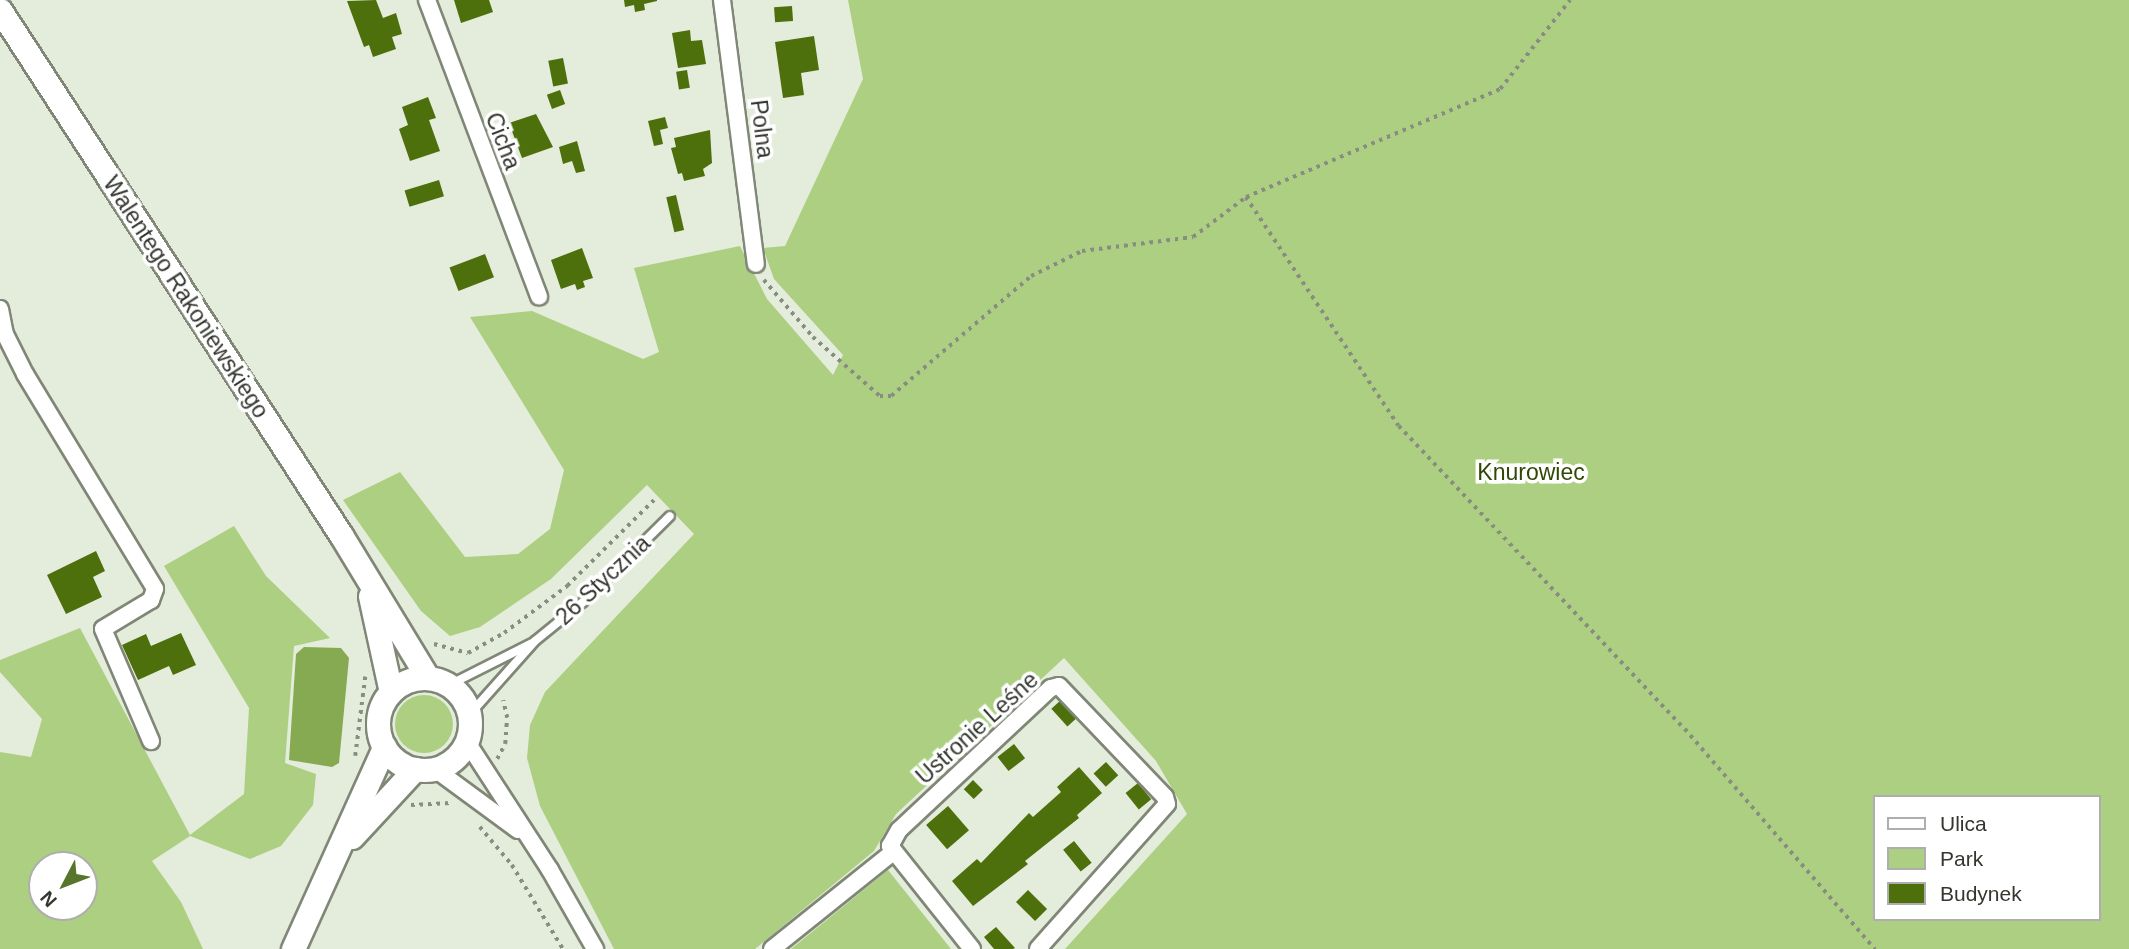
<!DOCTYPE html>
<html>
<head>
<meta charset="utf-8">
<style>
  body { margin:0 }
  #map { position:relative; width:2129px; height:949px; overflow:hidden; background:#e4ecdb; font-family:Helvetica,sans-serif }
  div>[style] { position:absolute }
  .green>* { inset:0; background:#accf81 }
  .round { border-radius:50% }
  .water>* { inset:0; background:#85aa51 }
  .building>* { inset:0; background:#4d6f0c; transform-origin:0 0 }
  .path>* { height:3.5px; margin-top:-1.75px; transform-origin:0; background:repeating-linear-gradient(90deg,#888d82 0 3.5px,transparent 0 8.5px) }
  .roads { filter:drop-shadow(2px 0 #808777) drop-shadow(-2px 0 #808777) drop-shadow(0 2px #808777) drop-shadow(0 -2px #808777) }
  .lane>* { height:8px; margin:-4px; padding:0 4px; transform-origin:4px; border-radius:4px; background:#fff }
  .street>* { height:16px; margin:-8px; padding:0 8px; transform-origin:8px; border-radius:8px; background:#fff }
  .secondary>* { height:23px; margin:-11.5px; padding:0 11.5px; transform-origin:11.5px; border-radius:11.5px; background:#fff }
  .secondary>.ring { margin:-11.5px; padding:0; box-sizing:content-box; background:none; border:23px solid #fff; border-radius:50% }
  span { translate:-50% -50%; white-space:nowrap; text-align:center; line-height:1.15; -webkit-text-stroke:7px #fff; paint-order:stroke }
  .street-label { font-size:23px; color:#343730 }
  .park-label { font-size:23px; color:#324906 }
  .legend { position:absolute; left:1873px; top:795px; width:228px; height:126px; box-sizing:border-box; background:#fff; border:2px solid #aeafac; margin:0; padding:9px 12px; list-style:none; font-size:21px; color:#343730 }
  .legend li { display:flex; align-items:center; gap:14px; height:35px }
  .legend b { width:35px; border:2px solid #aeafac }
  .north { position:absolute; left:28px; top:851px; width:70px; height:70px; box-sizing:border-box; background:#fff; border:2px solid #aeafac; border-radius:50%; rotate:228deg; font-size:19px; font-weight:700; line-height:28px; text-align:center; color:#343730 }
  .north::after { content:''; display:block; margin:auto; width:24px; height:32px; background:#58762b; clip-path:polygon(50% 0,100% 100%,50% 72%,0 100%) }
</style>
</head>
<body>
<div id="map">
  <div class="green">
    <div style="clip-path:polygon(evenodd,848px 0,2129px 0,2129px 949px,1065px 949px,1187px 814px,1156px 761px,1064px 658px,896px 814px,874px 851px,755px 949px,614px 949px,540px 806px,527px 758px,530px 725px,545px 692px,694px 534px,647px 485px,551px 579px,480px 627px,450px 636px,421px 611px,343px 500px,400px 472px,465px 557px,518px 554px,550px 529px,564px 470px,470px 317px,532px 311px,643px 359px,659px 352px,634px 268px,740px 246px,767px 299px,833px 375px,843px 355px,774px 279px,763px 248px,785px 246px,863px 79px,848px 0,1875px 797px,2099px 797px,2099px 919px,1875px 919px,1875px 797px)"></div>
    <div style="clip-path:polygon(evenodd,234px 526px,266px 576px,330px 638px,294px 646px,285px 763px,316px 774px,313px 805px,281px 846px,250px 859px,190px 836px,152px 861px,181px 902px,203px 949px,0 949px,0 752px,31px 757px,42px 719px,0 672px,0 660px,80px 628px,190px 835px,244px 794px,249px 708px,164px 566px,234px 526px,42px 865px,84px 865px,84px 907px,42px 907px,42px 865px)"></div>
    <div class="round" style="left:395px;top:695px;width:58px;height:58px"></div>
    <div style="clip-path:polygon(888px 870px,951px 949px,791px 949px)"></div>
  </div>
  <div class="water">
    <div style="clip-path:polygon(304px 647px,341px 648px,349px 658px,339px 763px,332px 767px,289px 760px,296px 654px)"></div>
  </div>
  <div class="building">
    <div style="clip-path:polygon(376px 0,383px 18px,396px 13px,402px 34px,392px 37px,396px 49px,373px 57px,369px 45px,364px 47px,347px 1px)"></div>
    <div style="clip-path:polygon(454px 0,489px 0,493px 12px,461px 23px)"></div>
    <div style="clip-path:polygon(624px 0,657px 0,657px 1px,644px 4px,645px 10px,635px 12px,634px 5px,625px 7px)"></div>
    <div style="left:792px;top:6px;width:15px;height:18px;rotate:86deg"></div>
    <div style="clip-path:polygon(690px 30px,691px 41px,702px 40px,706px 64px,678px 68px,672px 33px)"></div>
    <div style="clip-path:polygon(814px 36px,819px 70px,801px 73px,804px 95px,783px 98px,775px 42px)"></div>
    <div style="left:563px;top:58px;width:26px;height:15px;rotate:79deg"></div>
    <div style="left:687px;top:70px;width:18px;height:11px;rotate:81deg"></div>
    <div style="left:560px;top:90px;width:15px;height:14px;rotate:70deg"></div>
    <div style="clip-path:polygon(428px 97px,436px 118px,429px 120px,440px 151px,410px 161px,399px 129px,408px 125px,402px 107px)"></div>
    <div style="clip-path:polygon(536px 114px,553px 147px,522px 158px,509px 123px)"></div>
    <div style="clip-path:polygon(665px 117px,668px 128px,660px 130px,663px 144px,654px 146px,648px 121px)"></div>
    <div style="clip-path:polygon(710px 130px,712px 163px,703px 169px,705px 176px,684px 181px,682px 173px,678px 174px,671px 148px,676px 147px,674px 138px)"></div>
    <div style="clip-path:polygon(577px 141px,585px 171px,576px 173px,572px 161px,563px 164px,559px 147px)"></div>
    <div style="left:439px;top:180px;width:17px;height:36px;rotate:73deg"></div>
    <div style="left:676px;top:195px;width:36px;height:10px;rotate:77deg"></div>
    <div style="clip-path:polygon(582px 248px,593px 278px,583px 281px,585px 287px,577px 290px,575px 284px,561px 289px,551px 260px)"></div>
    <div style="left:485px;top:254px;width:25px;height:38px;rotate:69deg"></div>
    <div style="clip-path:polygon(96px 551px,105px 571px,93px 577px,102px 597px,66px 614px,47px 575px)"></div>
    <div style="clip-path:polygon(181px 633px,196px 665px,173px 675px,169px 666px,138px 680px,122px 645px,146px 634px,151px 646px)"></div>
    <div style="left:1061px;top:700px;width:24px;height:13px;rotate:48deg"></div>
    <div style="left:1014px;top:744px;width:18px;height:21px;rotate:52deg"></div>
    <div style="left:1106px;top:762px;width:18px;height:17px;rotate:47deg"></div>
    <div style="clip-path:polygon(1079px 767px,1102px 793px,1077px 815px,1079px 818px,1025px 861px,1028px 864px,973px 906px,952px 881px,977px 859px,981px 863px,1029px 813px,1033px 817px,1061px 792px,1057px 787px)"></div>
    <div style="left:973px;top:780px;width:14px;height:13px;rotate:45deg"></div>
    <div style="left:1138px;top:783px;width:21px;height:16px;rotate:51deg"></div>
    <div style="left:948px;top:806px;width:32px;height:29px;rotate:49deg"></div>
    <div style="left:1074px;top:841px;width:28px;height:14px;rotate:51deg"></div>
    <div style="left:1028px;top:890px;width:27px;height:17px;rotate:45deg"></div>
    <div style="clip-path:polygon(996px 927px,1015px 948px,1013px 949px,994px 949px,984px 937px)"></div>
  </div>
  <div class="path">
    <div style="left:1246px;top:197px;width:275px;rotate:56.3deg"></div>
    <div style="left:1399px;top:426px;width:417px;rotate:46.7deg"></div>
    <div style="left:1685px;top:729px;width:291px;rotate:49.2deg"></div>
    <div style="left:764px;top:280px;width:75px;rotate:49.3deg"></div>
    <div style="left:813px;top:337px;width:89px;rotate:41.4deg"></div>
    <div style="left:880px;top:396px;width:11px"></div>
    <div style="left:891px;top:396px;width:184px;rotate:-40.6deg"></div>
    <div style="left:1031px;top:276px;width:57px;rotate:-26.1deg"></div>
    <div style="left:1082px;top:251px;width:112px;rotate:-7.2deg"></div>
    <div style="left:1193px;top:237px;width:66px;rotate:-37deg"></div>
    <div style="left:1246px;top:197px;width:276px;rotate:-23deg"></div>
    <div style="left:1500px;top:89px;width:113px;rotate:-51.8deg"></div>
    <div style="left:434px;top:644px;width:35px;rotate:15deg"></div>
    <div style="left:468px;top:653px;width:41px;rotate:-29.1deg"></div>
    <div style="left:504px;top:633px;width:79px;rotate:-36.7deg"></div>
    <div style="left:567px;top:586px;width:122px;rotate:-44.7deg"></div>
    <div style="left:355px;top:756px;width:80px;rotate:-82.8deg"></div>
    <div style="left:497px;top:759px;width:17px;rotate:-62deg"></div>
    <div style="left:505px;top:744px;width:26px;rotate:-86deg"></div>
    <div style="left:507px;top:718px;width:18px;rotate:-103deg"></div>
    <div style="left:411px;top:805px;width:40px;rotate:-2.9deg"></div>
    <div style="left:480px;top:827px;width:50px;rotate:49.9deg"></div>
    <div style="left:512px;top:865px;width:98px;rotate:58.7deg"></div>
  </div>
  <div class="roads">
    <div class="lane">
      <div style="left:449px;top:685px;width:93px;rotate:-26.8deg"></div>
      <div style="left:469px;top:715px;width:99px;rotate:-48.3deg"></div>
      <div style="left:535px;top:641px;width:62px;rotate:-39.1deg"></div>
      <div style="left:583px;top:602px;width:122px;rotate:-44.7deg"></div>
    </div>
    <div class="street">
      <div style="left:427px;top:0;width:317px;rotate:69.3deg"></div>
      <div style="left:722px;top:0;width:266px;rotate:82.7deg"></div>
      <div style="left:0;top:309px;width:25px;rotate:79deg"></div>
      <div style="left:5px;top:334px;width:45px;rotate:63.4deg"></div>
      <div style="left:25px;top:374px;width:251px;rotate:58.8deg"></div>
      <div style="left:155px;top:589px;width:12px;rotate:110deg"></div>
      <div style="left:151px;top:600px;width:56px;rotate:148.9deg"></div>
      <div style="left:103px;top:629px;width:122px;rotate:66.8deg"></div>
      <div style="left:467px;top:742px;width:153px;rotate:57deg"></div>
      <div style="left:550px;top:870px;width:91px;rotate:60.3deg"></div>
      <div style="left:435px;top:769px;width:103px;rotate:36.3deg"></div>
      <div style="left:772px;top:949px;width:154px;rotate:-38.7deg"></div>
      <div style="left:972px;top:949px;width:132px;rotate:-128.5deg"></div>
      <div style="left:890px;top:846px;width:18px;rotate:-61deg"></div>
      <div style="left:899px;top:830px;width:208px;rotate:-43.1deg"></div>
      <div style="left:1051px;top:688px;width:8px;rotate:-14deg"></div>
      <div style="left:1059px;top:686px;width:153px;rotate:46.3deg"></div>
      <div style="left:1165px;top:797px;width:7px;rotate:74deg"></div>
      <div style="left:1167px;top:804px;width:194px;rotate:131.7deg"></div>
    </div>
    <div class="secondary">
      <div style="left:0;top:10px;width:626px;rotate:57deg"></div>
      <div style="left:341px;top:535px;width:167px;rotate:58.7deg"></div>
      <div style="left:370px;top:596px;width:98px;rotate:77.7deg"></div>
      <div class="ring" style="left:378px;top:678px;width:69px;height:69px"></div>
      <div style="left:352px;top:837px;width:93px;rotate:-47.2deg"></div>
      <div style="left:293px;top:949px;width:222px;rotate:-65.7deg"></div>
    </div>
  </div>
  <div class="street-label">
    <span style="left:762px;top:129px;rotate:83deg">Polna</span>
    <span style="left:503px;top:141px;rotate:69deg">Cicha</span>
    <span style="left:186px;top:297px;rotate:57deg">Walentego Rakoniewskiego</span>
    <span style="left:603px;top:580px;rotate:-43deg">26 Stycznia</span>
    <span style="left:977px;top:728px;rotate:-42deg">Ustronie Leśne</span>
  </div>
  <div class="park-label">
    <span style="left:1531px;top:472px">Knurowiec</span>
  </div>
  <ul class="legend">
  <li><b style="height:9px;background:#fff"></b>Ulica</li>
  <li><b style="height:19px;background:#accf81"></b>Park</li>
  <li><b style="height:19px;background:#4d6f0c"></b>Budynek</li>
  </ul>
  <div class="north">N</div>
</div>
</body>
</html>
